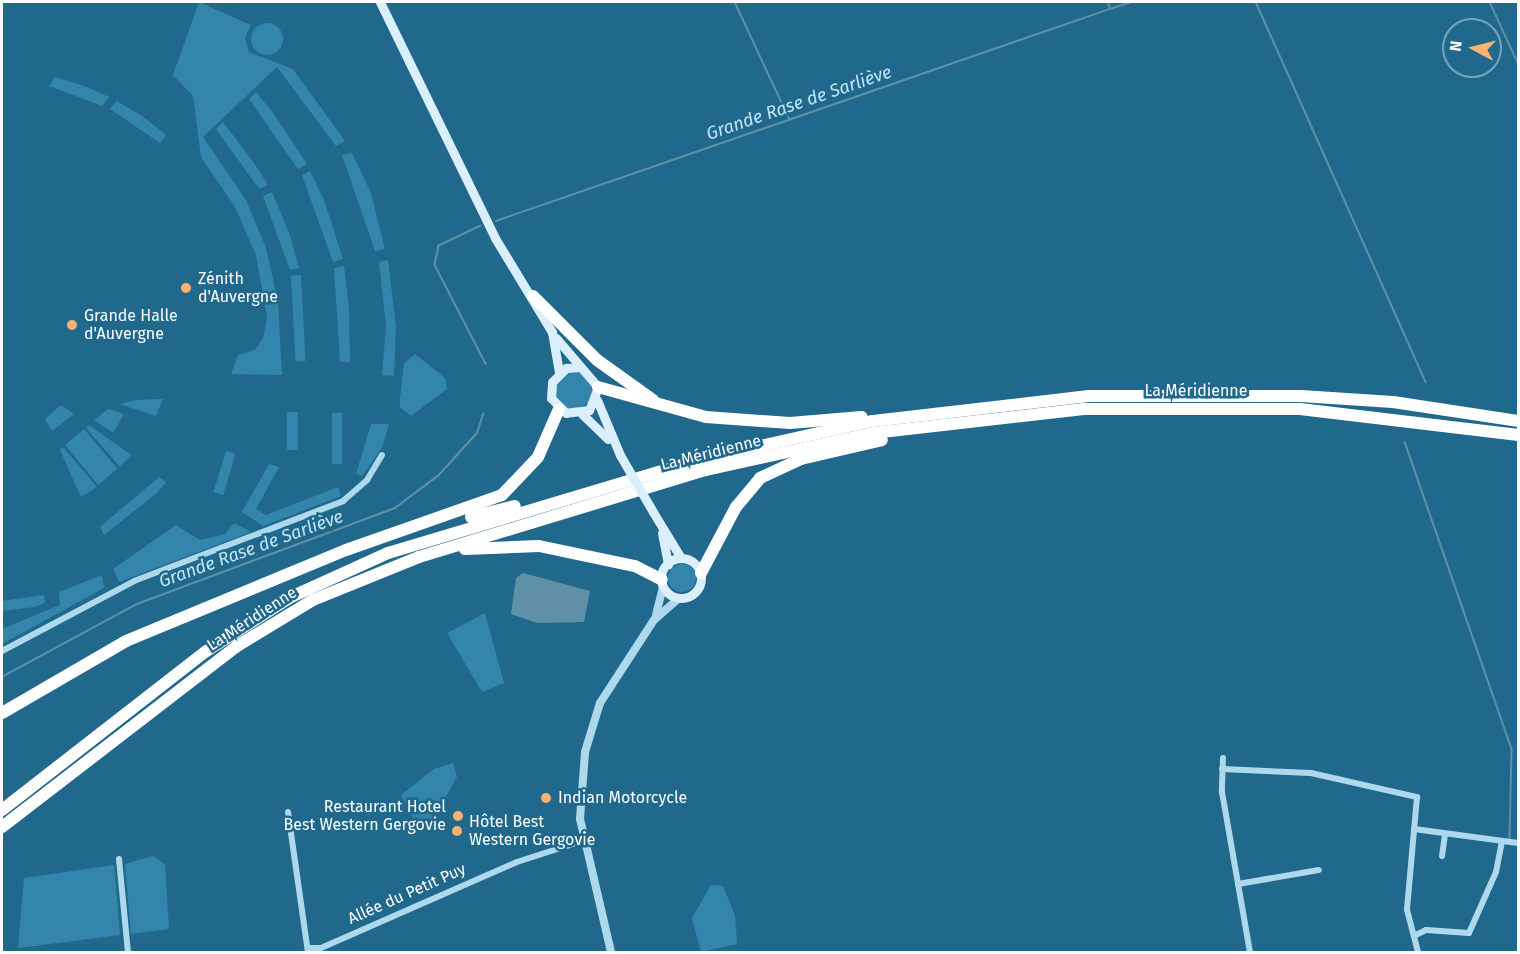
<!DOCTYPE html>
<html>
<head>
<meta charset="utf-8">
<style>
  body { margin:0 }
  #map { position:relative; width:1520px; height:954px; overflow:hidden; background:#20698d; font-family:"Fira Sans",sans-serif }
  div>[style] { position:absolute }
  .green>* { inset:0; background:#3485ab; transform-origin:0 0 }
  .round { border-radius:50% }
  .water>* { inset:0; background:#6090a8 }
  .stream>* { height:1.5px; margin:-0.75px; padding:0 0.75px; transform-origin:0.75px; border-radius:0.75px; background:#6090a8 }
  .minor>* { height:6px; margin:-3px; padding:0 3px; transform-origin:3px; border-radius:3px; background:#aed8ec }
  .tertiary>* { height:8px; margin:-4px; padding:0 4px; transform-origin:4px; border-radius:4px; background:#aed8ec }
  .secondary>* { height:9px; margin:-4.5px; padding:0 4.5px; transform-origin:4.5px; border-radius:4.5px; background:#daeff9 }
  .secondary>.ring { margin:-4.5px; padding:0; box-sizing:content-box; background:none; border:9px solid #daeff9; border-radius:50% }
  .motorway>* { height:12px; margin:-6px; padding:0 6px; transform-origin:6px; border-radius:6px; background:#fff }
  .secondary-bridge>* { height:9px; margin:-4.5px; padding:0 4.5px; transform-origin:4.5px; border-radius:4.5px; background:#daeff9 }
  .dots>* { width:16px; height:16px; translate:-50% -50%; box-sizing:border-box; border:3px solid #20698d; border-radius:50% }
  span { translate:-50% -50%; white-space:nowrap; text-align:center; line-height:1.15; -webkit-text-stroke:5px #20698d; paint-order:stroke }
  .poi-label { font-size:16px; color:#fff }
  .left { translate:0 -50%; text-align:left }
  .right { translate:-100% -50%; text-align:right }
  .street-label { font-size:16px; color:#fff }
  .water-label { font-size:18px; color:#c1e4f4; font-style:italic }
  .frame { position:absolute; inset:0; border:3px solid #fff; pointer-events:none }
  .north { position:absolute; left:1442px; top:18px; width:60px; height:60px; box-sizing:border-box; background:#20698d; border:2px solid #79a5bb; border-radius:50%; rotate:277deg; font-size:16px; font-weight:700; line-height:24px; text-align:center; color:#fff }
  .north::after { content:''; display:block; margin:auto; width:21px; height:27px; background:#f9b26f; clip-path:polygon(50% 0,100% 100%,50% 72%,0 100%) }
</style>
</head>
<body>
<div id="map">
  <div class="green">
    <div style="clip-path:polygon(199px 2px,251px 25px,245px 38px,249px 52px,293px 69px,345px 141px,336px 146px,277px 67px,203px 137px,246px 200px,266px 248px,278px 302px,282px 375px,231px 374px,238px 355px,255px 350px,263px 338px,267px 318px,256px 255px,235px 207px,201px 157px,193px 96px,173px 75px)"></div>
    <div class="round" style="left:251px;top:23px;width:32px;height:32px"></div>
    <div style="clip-path:polygon(55px 77px,87px 87px,109px 97px,102px 106px,49px 86px)"></div>
    <div style="clip-path:polygon(256px 92px,274px 114px,307px 164px,298px 169px,249px 99px)"></div>
    <div style="clip-path:polygon(117px 101px,142px 116px,166px 135px,160px 143px,110px 109px)"></div>
    <div style="clip-path:polygon(223px 122px,254px 163px,268px 185px,259px 189px,216px 129px)"></div>
    <div style="clip-path:polygon(352px 153px,371px 193px,385px 249px,375px 251px,342px 155px)"></div>
    <div style="clip-path:polygon(310px 171px,324px 200px,343px 259px,333px 262px,302px 175px)"></div>
    <div style="clip-path:polygon(272px 192px,290px 235px,299px 268px,290px 270px,263px 196px)"></div>
    <div style="clip-path:polygon(388px 260px,396px 327px,394px 376px,382px 375px,386px 326px,379px 262px)"></div>
    <div style="clip-path:polygon(344px 266px,349px 308px,350px 362px,340px 362px,334px 268px)"></div>
    <div style="left:301px;top:275px;width:86px;height:10px;rotate:87deg"></div>
    <div style="clip-path:polygon(415px 354px,445px 378px,447px 389px,411px 416px,400px 407px,400px 398px,404px 363px)"></div>
    <div class="round" style="left:554px;top:371px;width:38px;height:38px"></div>
    <div style="clip-path:polygon(163px 399px,156px 416px,120px 404px,136px 400px)"></div>
    <div style="clip-path:polygon(61px 405px,74px 414px,52px 431px,45px 419px)"></div>
    <div style="clip-path:polygon(108px 409px,124px 414px,113px 433px,94px 420px)"></div>
    <div style="left:287px;top:412px;width:11px;height:38px"></div>
    <div style="left:332px;top:413px;width:10px;height:51px"></div>
    <div style="clip-path:polygon(371px 424px,389px 424px,382px 448px,362px 476px,356px 474px)"></div>
    <div style="clip-path:polygon(89px 425px,131px 455px,120px 467px,86px 428px)"></div>
    <div style="left:84px;top:429px;width:52px;height:25px;rotate:50deg"></div>
    <div style="clip-path:polygon(63px 447px,97px 487px,81px 497px,60px 450px)"></div>
    <div style="left:226px;top:451px;width:10px;height:43px;rotate:17deg"></div>
    <div style="clip-path:polygon(269px 464px,279px 467px,256px 509px,266px 515px,338px 487px,341px 496px,263px 526px,242px 512px)"></div>
    <div style="clip-path:polygon(159px 477px,166px 482px,157px 493px,104px 535px,100px 527px)"></div>
    <div style="clip-path:polygon(234px 523px,251px 532px,119px 582px,113px 569px,176px 525px,200px 540px,225px 534px)"></div>
    <div class="round" style="left:668px;top:564px;width:28px;height:28px"></div>
    <div style="clip-path:polygon(102px 575px,104px 588px,2px 644px,2px 629px,60px 605px,59px 592px)"></div>
    <div style="clip-path:polygon(44px 595px,45px 603px,35px 607px,2px 611px,2px 601px)"></div>
    <div style="clip-path:polygon(485px 613px,504px 683px,482px 692px,447px 633px)"></div>
    <div style="clip-path:polygon(453px 763px,457px 777px,432px 821px,416px 824px,401px 795px,434px 769px)"></div>
    <div style="clip-path:polygon(153px 856px,165px 864px,169px 929px,131px 934px,125px 864px)"></div>
    <div style="clip-path:polygon(114px 865px,120px 935px,18px 948px,24px 878px)"></div>
    <div style="clip-path:polygon(711px 885px,723px 886px,735px 915px,737px 944px,701px 952px,692px 918px)"></div>
  </div>
  <div class="water">
    <div style="clip-path:polygon(523px 573px,590px 591px,584px 622px,537px 623px,511px 614px,516px 578px)"></div>
  </div>
  <div class="stream">
    <div style="left:735px;top:2px;width:130px;rotate:65deg"></div>
    <div style="left:1256px;top:2px;width:416px;rotate:65.9deg"></div>
    <div style="left:1490px;top:2px;width:67px;rotate:65.3deg"></div>
    <div style="left:1110px;top:9px;width:22px;rotate:-18deg"></div>
    <div style="left:496px;top:221px;width:650px;rotate:-19.05deg"></div>
    <div style="left:1110px;top:9px;width:7px;rotate:-106deg"></div>
    <div style="left:481px;top:226px;width:47px;rotate:154.5deg"></div>
    <div style="left:439px;top:246px;width:19px;rotate:102deg"></div>
    <div style="left:435px;top:265px;width:111px;rotate:62.7deg"></div>
    <div style="left:1405px;top:442px;width:326px;rotate:70.8deg"></div>
    <div style="left:1512px;top:750px;width:88px;rotate:91.3deg"></div>
    <div style="left:2px;top:677px;width:153px;rotate:-28.4deg"></div>
    <div style="left:137px;top:604px;width:275px;rotate:-20.4deg"></div>
    <div style="left:395px;top:508px;width:55px;rotate:-36.9deg"></div>
    <div style="left:439px;top:475px;width:57px;rotate:-47.9deg"></div>
    <div style="left:477px;top:433px;width:20px;rotate:-72deg"></div>
  </div>
  <div class="minor">
    <div style="left:2px;top:651px;width:149px;rotate:-27.9deg"></div>
    <div style="left:134px;top:581px;width:224px;rotate:-20.9deg"></div>
    <div style="left:343px;top:501px;width:32px;rotate:-41deg"></div>
    <div style="left:367px;top:480px;width:29px;rotate:-59deg"></div>
    <div style="left:1223px;top:758px;width:34px;rotate:92deg"></div>
    <div style="left:1222px;top:792px;width:162px;rotate:80.1deg"></div>
    <div style="left:1222px;top:769px;width:89px;rotate:2.6deg"></div>
    <div style="left:1311px;top:773px;width:109px;rotate:12.8deg"></div>
    <div style="left:1417px;top:797px;width:113px;rotate:95.1deg"></div>
    <div style="left:1407px;top:910px;width:43px;rotate:75.3deg"></div>
    <div style="left:288px;top:812px;width:141px;rotate:81.9deg"></div>
    <div style="left:1414px;top:829px;width:105px;rotate:7.7deg"></div>
    <div style="left:1442px;top:856px;width:21px;rotate:-82deg"></div>
    <div style="left:119px;top:859px;width:93px;rotate:84.5deg"></div>
    <div style="left:1238px;top:884px;width:82px;rotate:-9.8deg"></div>
    <div style="left:1414px;top:936px;width:13px;rotate:-27deg"></div>
    <div style="left:1426px;top:930px;width:43px;rotate:4deg"></div>
    <div style="left:1469px;top:933px;width:67px;rotate:-66.1deg"></div>
    <div style="left:1496px;top:872px;width:31px;rotate:-79deg"></div>
    <div style="left:308px;top:948px;width:13px"></div>
    <div style="left:321px;top:948px;width:214px;rotate:-23.7deg"></div>
    <div style="left:517px;top:862px;width:71px;rotate:-17.9deg"></div>
  </div>
  <div class="tertiary">
    <div style="left:656px;top:615px;width:30px;rotate:-76deg"></div>
    <div style="left:611px;top:952px;width:137px;rotate:-103.1deg"></div>
    <div style="left:580px;top:819px;width:67px;rotate:-85.7deg"></div>
    <div style="left:585px;top:752px;width:51px;rotate:-73deg"></div>
    <div style="left:600px;top:703px;width:99px;rotate:-57deg"></div>
    <div style="left:654px;top:620px;width:33px;rotate:-41deg"></div>
  </div>
  <div class="secondary">
    <div style="left:380px;top:2px;width:263px;rotate:64deg"></div>
    <div style="left:495px;top:238px;width:110px;rotate:58.8deg"></div>
    <div style="left:552px;top:332px;width:41px;rotate:80.1deg"></div>
    <div style="left:556px;top:338px;width:65px;rotate:49.4deg"></div>
    <div style="left:598px;top:387px;width:25px;rotate:111deg"></div>
    <div style="left:589px;top:410px;width:23px;rotate:173deg"></div>
    <div style="left:566px;top:413px;width:21px;rotate:-135deg"></div>
    <div style="left:551px;top:398px;width:16px;rotate:-86deg"></div>
    <div style="left:552px;top:382px;width:20px;rotate:-45deg"></div>
    <div style="left:566px;top:368px;width:14px;rotate:-4deg"></div>
    <div style="left:597px;top:400px;width:60px;rotate:67.3deg"></div>
    <div style="left:582px;top:414px;width:36px;rotate:44deg"></div>
    <div style="left:653px;top:512px;width:54px;rotate:58.7deg"></div>
    <div style="left:662px;top:533px;width:32px;rotate:79deg"></div>
    <div class="ring" style="left:661px;top:558px;width:31px;height:31px"></div>
  </div>
  <div class="motorway">
    <div style="left:533px;top:296px;width:91px;rotate:45deg"></div>
    <div style="left:597px;top:360px;width:69px;rotate:35.5deg"></div>
    <div style="left:598px;top:387px;width:112px;rotate:15.5deg"></div>
    <div style="left:706px;top:417px;width:84px;rotate:4.1deg"></div>
    <div style="left:790px;top:423px;width:72px;rotate:-4.8deg"></div>
    <div style="left:471px;top:517px;width:45px;rotate:-14deg"></div>
    <div style="left:465px;top:549px;width:74px;rotate:-2.3deg"></div>
    <div style="left:539px;top:546px;width:98px;rotate:11.8deg"></div>
    <div style="left:635px;top:566px;width:30px;rotate:27deg"></div>
    <div style="left:701px;top:573px;width:75px;rotate:-62.1deg"></div>
    <div style="left:736px;top:507px;width:38px;rotate:-50deg"></div>
    <div style="left:760px;top:478px;width:45px;rotate:-24.9deg"></div>
    <div style="left:801px;top:459px;width:83px;rotate:-13.2deg"></div>
    <div style="left:2px;top:713px;width:143px;rotate:-30.1deg"></div>
    <div style="left:126px;top:641px;width:238px;rotate:-22.5deg"></div>
    <div style="left:346px;top:550px;width:165px;rotate:-19.4deg"></div>
    <div style="left:502px;top:495px;width:52px;rotate:-46.5deg"></div>
    <div style="left:538px;top:457px;width:52px;rotate:-66.4deg"></div>
    <div style="left:2px;top:810px;width:257px;rotate:-37.9deg"></div>
    <div style="left:205px;top:652px;width:102px;rotate:-32.6deg"></div>
    <div style="left:291px;top:597px;width:107px;rotate:-24.4deg"></div>
    <div style="left:388px;top:553px;width:324px;rotate:-16.7deg"></div>
    <div style="left:698px;top:460px;width:179px;rotate:-12.6deg"></div>
    <div style="left:873px;top:421px;width:217px;rotate:-6.6deg"></div>
    <div style="left:1089px;top:396px;width:212px"></div>
    <div style="left:1301px;top:396px;width:92px;rotate:3.7deg"></div>
    <div style="left:1393px;top:402px;width:126px;rotate:8.6deg"></div>
    <div style="left:2px;top:827px;width:297px;rotate:-37.6deg"></div>
    <div style="left:237px;top:646px;width:89px;rotate:-31.2deg"></div>
    <div style="left:313px;top:600px;width:114px;rotate:-22.1deg"></div>
    <div style="left:419px;top:557px;width:300px;rotate:-16.9deg"></div>
    <div style="left:706px;top:470px;width:171px;rotate:-12.5deg"></div>
    <div style="left:873px;top:433px;width:212px;rotate:-6.5deg"></div>
    <div style="left:1084px;top:409px;width:216px"></div>
    <div style="left:1300px;top:409px;width:220px;rotate:6.8deg"></div>
  </div>
  <div class="secondary-bridge">
    <div style="left:620px;top:455px;width:66px;rotate:59.9deg"></div>
  </div>
  <div class="dots">
    <div style="left:186px;top:288px;background:#f9b26f"></div>
    <div style="left:72px;top:325px;background:#f9b26f"></div>
    <div style="left:546px;top:798px;background:#f9b26f"></div>
    <div style="left:458px;top:816px;background:#f9b26f"></div>
    <div style="left:457px;top:831px;background:#f9b26f"></div>
  </div>
  <div class="poi-label">
    <span class="left" style="left:198px;top:288px">Zénith<br>d'Auvergne</span>
    <span class="left" style="left:84px;top:325px">Grande Halle<br>d'Auvergne</span>
    <span class="left" style="left:558px;top:798px">Indian Motorcycle</span>
    <span class="right" style="left:446px;top:816px">Restaurant Hotel<br>Best Western Gergovie</span>
    <span class="left" style="left:469px;top:831px">Hôtel Best<br>Western Gergovie</span>
  </div>
  <div class="street-label">
    <span style="left:1196px;top:391px">La Méridienne</span>
    <span style="left:711px;top:453px;rotate:-14deg">La Méridienne</span>
    <span style="left:252px;top:619px;rotate:-33deg">La Méridienne</span>
    <span style="left:407px;top:894px;rotate:-24deg">Allée du Petit Puy</span>
  </div>
  <div class="water-label">
    <span style="left:799px;top:103px;rotate:-19deg">Grande Rase de Sarliève</span>
    <span style="left:251px;top:549px;rotate:-20deg">Grande Rase de Sarliève</span>
  </div>
  <div class="frame"></div>
  <div class="north">N</div>
</div>
</body>
</html>
